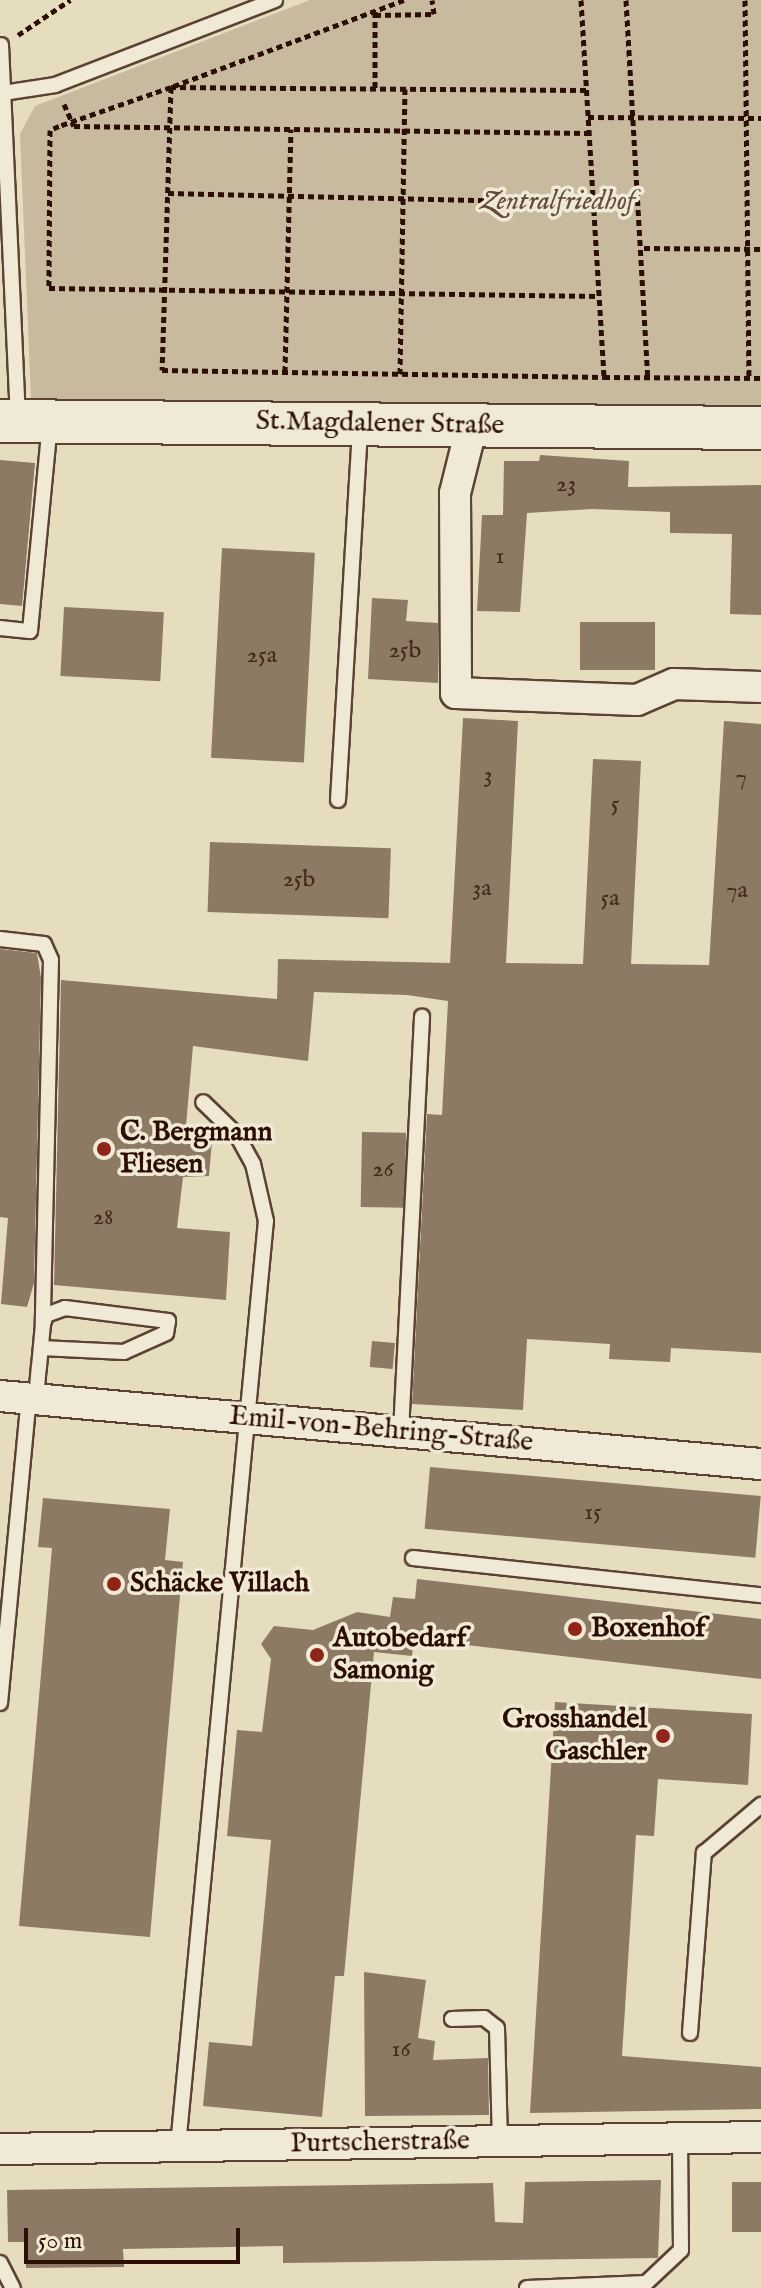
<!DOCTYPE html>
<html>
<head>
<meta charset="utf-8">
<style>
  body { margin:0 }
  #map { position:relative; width:761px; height:2288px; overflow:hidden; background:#e6ddbf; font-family:"IM FELL English",serif }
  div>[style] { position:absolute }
  .green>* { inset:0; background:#c7ba9f }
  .building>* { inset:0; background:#8d7a65; transform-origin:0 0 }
  .path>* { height:5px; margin-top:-2.5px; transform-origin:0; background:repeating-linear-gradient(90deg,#2d0e04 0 6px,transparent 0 10px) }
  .roads { filter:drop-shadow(2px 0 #5b4233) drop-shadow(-2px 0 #5b4233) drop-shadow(0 2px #5b4233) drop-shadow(0 -2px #5b4233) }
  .lane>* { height:14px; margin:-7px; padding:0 7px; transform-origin:7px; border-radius:7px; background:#efe9d5 }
  .street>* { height:30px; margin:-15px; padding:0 15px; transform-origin:15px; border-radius:15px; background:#efe9d5 }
  .secondary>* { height:42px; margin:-21px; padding:0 21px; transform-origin:21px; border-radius:21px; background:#efe9d5 }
  .dots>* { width:22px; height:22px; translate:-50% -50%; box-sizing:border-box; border:4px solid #efe9d5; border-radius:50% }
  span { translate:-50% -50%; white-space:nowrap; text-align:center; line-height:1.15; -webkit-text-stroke:7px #efe9d5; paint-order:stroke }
  .number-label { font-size:24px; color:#45291c }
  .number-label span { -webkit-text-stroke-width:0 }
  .park-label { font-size:28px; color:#634a3a; font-style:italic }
  .street-label { font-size:28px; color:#2d0e04 }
  .poi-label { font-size:28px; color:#2d0e04; font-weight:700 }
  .left { translate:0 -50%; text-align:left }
  .right { translate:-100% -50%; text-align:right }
  .scale { position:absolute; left:24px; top:2228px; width:216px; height:36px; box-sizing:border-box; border:4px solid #2d0e04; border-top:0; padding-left:10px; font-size:24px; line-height:28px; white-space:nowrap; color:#2d0e04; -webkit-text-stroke:6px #efe9d5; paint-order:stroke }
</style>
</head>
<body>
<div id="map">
  <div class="green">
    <div style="clip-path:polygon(310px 0,761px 0,761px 406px,31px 399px,20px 134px,35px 106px)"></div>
  </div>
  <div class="building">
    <div style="clip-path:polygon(540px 455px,629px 461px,628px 487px,761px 485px,761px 615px,730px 614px,732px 534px,670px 533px,670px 512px,592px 509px,527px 513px,520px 612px,477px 611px,482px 515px,503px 515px,504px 461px,539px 461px)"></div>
    <div style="clip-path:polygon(0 460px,35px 463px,22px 606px,0 604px)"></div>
    <div style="left:222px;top:548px;width:93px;height:210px;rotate:3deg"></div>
    <div style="clip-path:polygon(372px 598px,408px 600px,406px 621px,438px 623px,438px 683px,368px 679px)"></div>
    <div style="left:64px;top:607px;width:100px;height:69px;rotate:3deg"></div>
    <div style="left:580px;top:622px;width:75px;height:48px"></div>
    <div style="clip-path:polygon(463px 718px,518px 721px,506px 963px,583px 964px,593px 759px,641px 761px,631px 964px,709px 965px,724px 721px,761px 724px,761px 1353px,671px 1348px,670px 1362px,609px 1359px,610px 1344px,527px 1339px,523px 1410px,412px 1404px,427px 1114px,442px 1115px,448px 1001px,407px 995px,314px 992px,308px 1061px,193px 1046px,185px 1137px,212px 1141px,209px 1176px,183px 1177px,177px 1228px,230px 1232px,226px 1300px,54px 1285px,61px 980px,277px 999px,278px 959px,450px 963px)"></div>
    <div style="left:210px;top:842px;width:181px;height:70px;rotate:2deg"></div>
    <div style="clip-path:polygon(0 949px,37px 953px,41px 978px,34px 1283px,27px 1307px,1px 1304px,8px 1218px,0 1217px)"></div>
    <div style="left:362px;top:1132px;width:44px;height:75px;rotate:1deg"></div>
    <div style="left:372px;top:1341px;width:23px;height:26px;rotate:5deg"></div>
    <div style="left:430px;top:1467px;width:332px;height:62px;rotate:5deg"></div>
    <div style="clip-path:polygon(43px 1498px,170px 1509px,165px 1560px,183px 1562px,150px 1937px,19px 1926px,52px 1548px,38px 1547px)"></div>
    <div style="clip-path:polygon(417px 1579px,761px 1619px,761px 1679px,414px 1639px,412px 1656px,374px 1652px,344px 1976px,335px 1976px,322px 2117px,203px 2106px,209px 2042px,252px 2046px,271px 1840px,227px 1836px,237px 1730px,262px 1732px,271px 1659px,261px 1644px,274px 1626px,313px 1630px,357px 1612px,390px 1617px,393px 1597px,415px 1599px)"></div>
    <div style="clip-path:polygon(555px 1702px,752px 1714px,748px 1785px,658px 1779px,654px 1836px,636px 1835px,622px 2056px,761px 2067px,761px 2109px,530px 2113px)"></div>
    <div style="clip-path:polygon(364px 1972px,426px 1980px,418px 2038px,435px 2041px,433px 2060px,488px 2058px,489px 2115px,365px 2116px)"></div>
    <div style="clip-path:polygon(661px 2180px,658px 2258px,283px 2263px,283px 2246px,123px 2249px,124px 2267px,26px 2268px,26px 2242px,8px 2242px,7px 2190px,493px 2183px,495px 2222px,523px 2223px,525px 2182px)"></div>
    <div style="left:761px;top:2182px;width:50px;height:29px;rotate:90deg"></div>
  </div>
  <div class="path">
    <div style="left:404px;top:0;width:249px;rotate:159.5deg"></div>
    <div style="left:171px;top:87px;width:283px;rotate:91.8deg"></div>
    <div style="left:162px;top:370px;width:442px;rotate:0.9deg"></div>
    <div style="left:581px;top:0;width:378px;rotate:86.5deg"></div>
    <div style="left:604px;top:377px;width:157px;rotate:0.4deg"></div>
    <div style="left:626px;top:0;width:378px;rotate:86.7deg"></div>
    <div style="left:745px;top:0;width:378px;rotate:89.4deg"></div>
    <div style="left:375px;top:11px;width:78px;rotate:90deg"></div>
    <div style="left:375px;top:15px;width:59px;rotate:-1deg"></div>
    <div style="left:434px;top:14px;width:14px;rotate:-98deg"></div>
    <div style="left:18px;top:35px;width:63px;rotate:-33.9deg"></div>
    <div style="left:586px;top:90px;width:415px;rotate:-179.6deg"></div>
    <div style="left:171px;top:87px;width:119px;rotate:160.8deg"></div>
    <div style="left:59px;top:126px;width:10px;rotate:156deg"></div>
    <div style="left:50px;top:130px;width:158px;rotate:90.4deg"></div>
    <div style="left:49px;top:288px;width:550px;rotate:0.83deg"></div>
    <div style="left:64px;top:104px;width:24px;rotate:66deg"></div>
    <div style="left:74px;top:126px;width:515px;rotate:0.78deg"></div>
    <div style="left:588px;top:117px;width:173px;rotate:0.3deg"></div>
    <div style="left:168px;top:193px;width:425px;rotate:1.3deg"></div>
    <div style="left:644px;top:248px;width:117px;rotate:0.5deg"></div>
    <div style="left:285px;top:372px;width:243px;rotate:-88.6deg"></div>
    <div style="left:400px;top:374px;width:285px;rotate:-89deg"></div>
  </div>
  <div class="roads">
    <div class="lane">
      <div style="left:1px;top:45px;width:372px;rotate:87.4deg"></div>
      <div style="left:3px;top:93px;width:53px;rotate:-8.7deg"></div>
      <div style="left:55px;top:85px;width:236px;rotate:-21.1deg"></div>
      <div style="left:0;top:628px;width:30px;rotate:6deg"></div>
      <div style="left:30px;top:631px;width:207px;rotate:-84.5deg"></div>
      <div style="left:338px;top:800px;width:373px;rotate:-86.6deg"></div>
      <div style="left:0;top:939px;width:44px;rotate:6.5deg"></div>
      <div style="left:44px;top:944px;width:17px;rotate:66deg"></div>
      <div style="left:51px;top:960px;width:364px;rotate:91.3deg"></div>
      <div style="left:36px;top:1399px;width:32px;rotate:-85deg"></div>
      <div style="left:39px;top:1367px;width:43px;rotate:-84.7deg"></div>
      <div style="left:43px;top:1324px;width:9px;rotate:-72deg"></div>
      <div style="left:46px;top:1315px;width:20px;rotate:-20deg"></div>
      <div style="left:65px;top:1308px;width:104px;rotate:7.2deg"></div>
      <div style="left:168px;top:1321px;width:12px;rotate:99deg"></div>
      <div style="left:166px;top:1333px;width:46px;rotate:155.7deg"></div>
      <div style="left:124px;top:1352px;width:83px;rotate:-177.2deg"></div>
      <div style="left:401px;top:1432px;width:416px;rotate:-87.1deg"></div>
      <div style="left:413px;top:1558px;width:350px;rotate:6.1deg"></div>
      <div style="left:0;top:1703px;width:305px;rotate:-84.6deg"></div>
      <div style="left:452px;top:2019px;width:32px;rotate:-2deg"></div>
      <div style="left:484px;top:2018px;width:16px;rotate:38deg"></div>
      <div style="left:497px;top:2028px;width:113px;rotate:88.5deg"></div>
      <div style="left:690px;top:2033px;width:181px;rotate:-85.6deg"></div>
      <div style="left:704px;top:1853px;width:75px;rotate:-40.1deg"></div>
      <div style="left:178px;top:2146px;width:929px;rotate:-84.57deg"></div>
      <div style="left:266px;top:1221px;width:58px;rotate:-102.8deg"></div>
      <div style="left:253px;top:1164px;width:33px;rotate:-119deg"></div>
      <div style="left:237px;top:1135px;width:47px;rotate:-135.9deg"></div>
      <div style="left:0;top:2263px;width:28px;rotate:63deg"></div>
      <div style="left:527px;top:2288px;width:119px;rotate:-2.4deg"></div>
      <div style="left:646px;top:2283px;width:48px;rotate:-43.3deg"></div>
      <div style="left:681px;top:2250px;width:111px;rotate:-90.5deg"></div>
    </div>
    <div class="street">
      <div style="left:472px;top:425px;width:70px;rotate:104deg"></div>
      <div style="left:455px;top:493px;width:200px;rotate:89.7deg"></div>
      <div style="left:456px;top:693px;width:181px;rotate:2.2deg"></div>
      <div style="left:637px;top:700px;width:40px;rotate:-23.4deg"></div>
      <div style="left:674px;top:684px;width:87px;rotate:2deg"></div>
      <div style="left:0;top:1396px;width:764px;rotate:5.11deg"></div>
      <div style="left:0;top:2149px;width:761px;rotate:-0.9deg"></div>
    </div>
    <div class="secondary">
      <div style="left:0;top:421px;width:761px;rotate:0.53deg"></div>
    </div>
  </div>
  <div class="dots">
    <div style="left:104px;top:1149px;background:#8f2418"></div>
    <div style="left:114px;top:1584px;background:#8f2418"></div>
    <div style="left:575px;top:1629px;background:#8f2418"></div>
    <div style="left:317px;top:1655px;background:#8f2418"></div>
    <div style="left:663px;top:1736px;background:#8f2418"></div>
  </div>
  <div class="number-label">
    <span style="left:566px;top:485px">23</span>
    <span style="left:500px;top:557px">1</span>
    <span style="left:405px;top:651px">25b</span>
    <span style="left:262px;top:656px">25a</span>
    <span style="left:488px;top:776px">3</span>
    <span style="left:741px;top:778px">7</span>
    <span style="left:615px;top:805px">5</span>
    <span style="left:299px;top:880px">25b</span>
    <span style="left:482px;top:889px">3a</span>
    <span style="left:737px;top:891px">7a</span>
    <span style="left:610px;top:899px">5a</span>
    <span style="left:383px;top:1170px">26</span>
    <span style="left:103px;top:1218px">28</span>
    <span style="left:593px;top:1513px">15</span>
    <span style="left:401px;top:2050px">16</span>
  </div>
  <div class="park-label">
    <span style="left:558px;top:202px">Zentralfriedhof</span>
  </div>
  <div class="street-label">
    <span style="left:380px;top:424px;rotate:1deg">St.Magdalener Straße</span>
    <span style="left:381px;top:1430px;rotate:5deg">Emil-von-Behring-Straße</span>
    <span style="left:380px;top:2143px;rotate:-1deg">Purtscherstraße</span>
  </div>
  <div class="poi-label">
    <span class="left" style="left:120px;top:1149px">C. Bergmann<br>Fliesen</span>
    <span class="left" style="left:130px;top:1584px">Schäcke Villach</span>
    <span class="left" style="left:591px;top:1629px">Boxenhof</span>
    <span class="left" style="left:333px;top:1655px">Autobedarf<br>Samonig</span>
    <span class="right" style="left:647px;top:1736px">Grosshandel<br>Gaschler</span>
  </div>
  <div class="scale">50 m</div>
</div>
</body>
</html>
